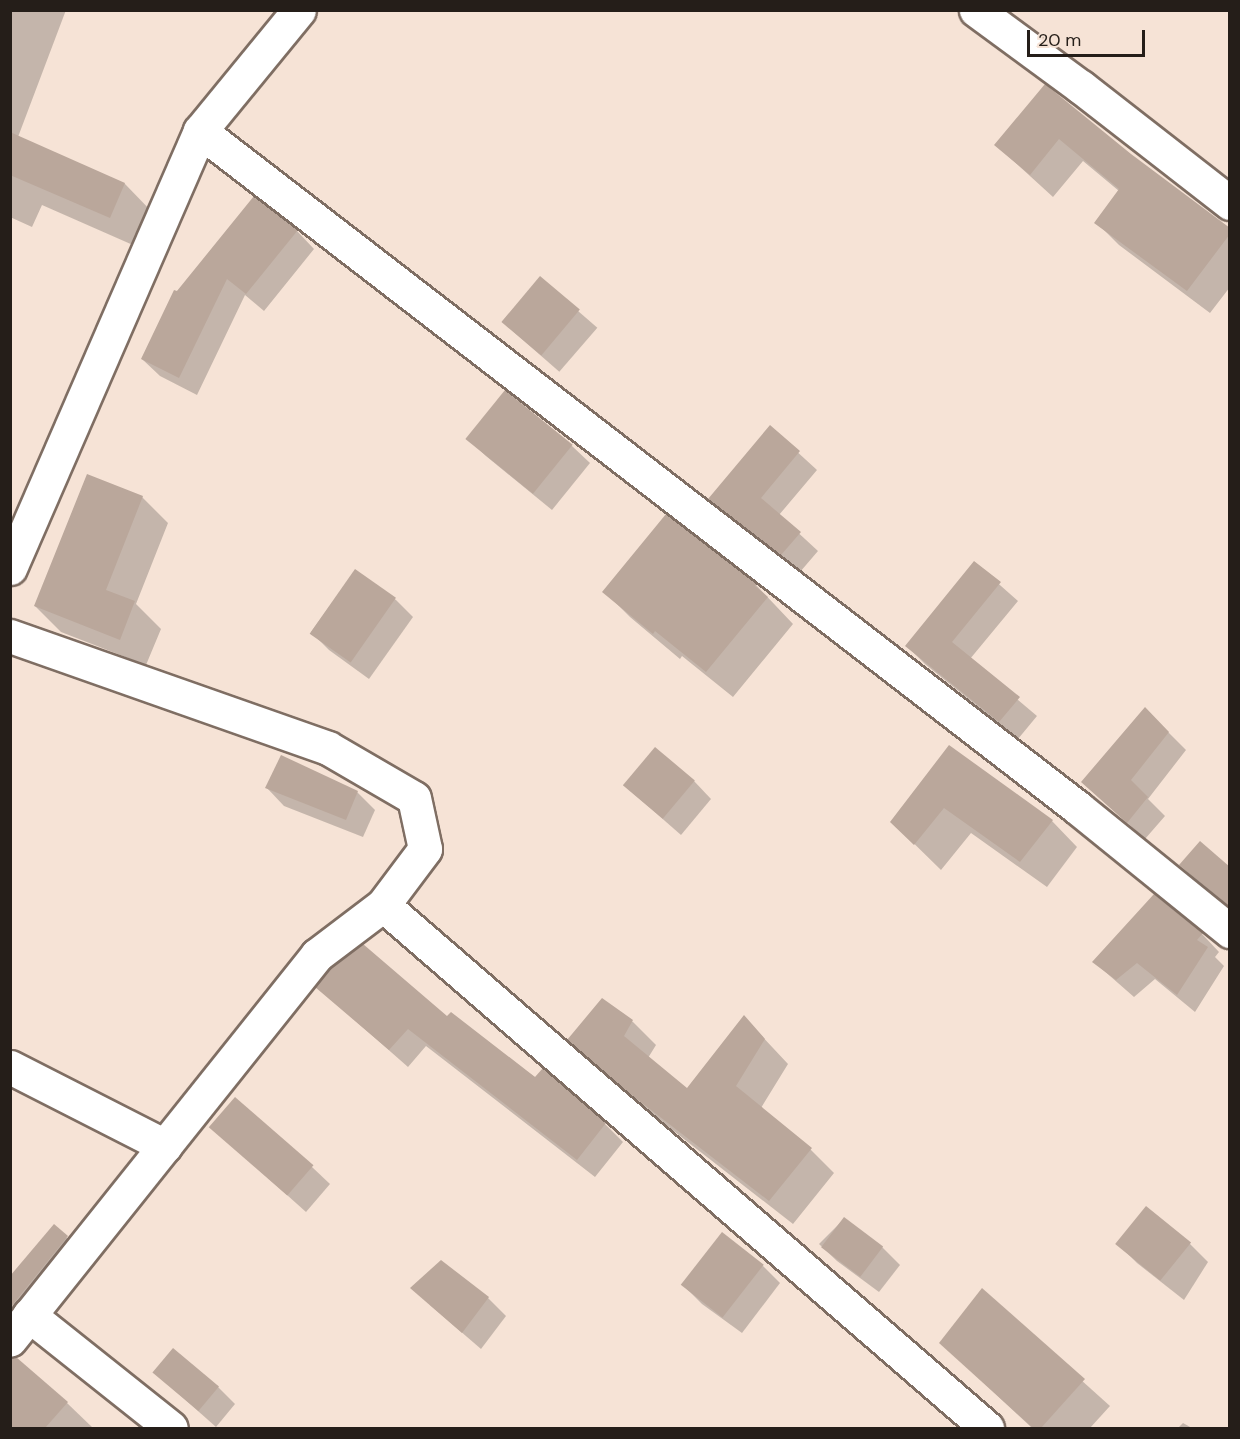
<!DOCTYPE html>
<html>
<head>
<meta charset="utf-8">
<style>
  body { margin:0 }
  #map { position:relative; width:1240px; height:1439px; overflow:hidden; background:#f6e3d6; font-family:"DM Sans",sans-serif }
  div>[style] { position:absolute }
  .shadow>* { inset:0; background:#0003; transform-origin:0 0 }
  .building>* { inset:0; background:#baa79b; transform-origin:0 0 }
  .roads { filter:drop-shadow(2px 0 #7f6e63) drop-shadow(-2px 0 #7f6e63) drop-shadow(0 2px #7f6e63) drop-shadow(0 -2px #7f6e63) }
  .street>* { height:33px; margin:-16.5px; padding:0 16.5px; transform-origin:16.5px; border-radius:16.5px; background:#fff }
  span { translate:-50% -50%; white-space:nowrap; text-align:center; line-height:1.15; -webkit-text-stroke:6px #f6e3d6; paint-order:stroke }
  .frame { position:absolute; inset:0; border:12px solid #251e19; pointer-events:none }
  .scale { position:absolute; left:1027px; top:30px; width:118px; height:27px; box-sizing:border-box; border:3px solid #251e19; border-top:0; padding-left:8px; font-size:18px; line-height:21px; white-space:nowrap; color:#251e19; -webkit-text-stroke:4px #f6e3d6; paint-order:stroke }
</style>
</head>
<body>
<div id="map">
  <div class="shadow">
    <div style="clip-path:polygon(10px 10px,66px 10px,18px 137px,125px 184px,156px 216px,142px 249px,42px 205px,32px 227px,10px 217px)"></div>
    <div style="clip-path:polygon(1045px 86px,1130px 155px,1230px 229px,1230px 287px,1210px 313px,1119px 245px,1096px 222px,1119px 191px,1083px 161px,1053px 197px,996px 145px)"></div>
    <div style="clip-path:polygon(297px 231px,314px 249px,264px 311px,245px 295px,197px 395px,160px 376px,142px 359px,175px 292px)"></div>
    <div style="left:540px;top:278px;width:76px;height:58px;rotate:41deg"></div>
    <div style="clip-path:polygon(770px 427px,817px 470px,779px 515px,818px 551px,800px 572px,727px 516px,710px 499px)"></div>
    <div style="clip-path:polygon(468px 439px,572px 446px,590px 463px,552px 510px,486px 456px)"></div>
    <div style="clip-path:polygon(142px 497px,168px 523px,136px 604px,161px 629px,146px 665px,61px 632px,35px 606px)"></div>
    <div style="clip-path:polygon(975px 563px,1018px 601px,970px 659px,1037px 716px,1018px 739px,925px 664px,907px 646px)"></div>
    <div style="clip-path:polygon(355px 571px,396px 600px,413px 617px,369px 679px,329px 650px,311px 632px)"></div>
    <div style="clip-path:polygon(756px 585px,793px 624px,733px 697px,682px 656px,680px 659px,630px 617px,604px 591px)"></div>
    <div style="clip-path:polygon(1145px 709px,1186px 750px,1148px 799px,1165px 816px,1145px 839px,1083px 782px)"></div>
    <div style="clip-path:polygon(949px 747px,1052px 821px,1077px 847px,1047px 887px,971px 833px,941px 870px,892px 822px)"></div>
    <div style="clip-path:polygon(694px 781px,711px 799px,681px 835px,625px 786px)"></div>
    <div style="clip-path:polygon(267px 788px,357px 792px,375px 810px,363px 837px,284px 806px)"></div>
    <div style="clip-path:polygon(1181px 865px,1230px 869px,1230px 908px,1198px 883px)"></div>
    <div style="clip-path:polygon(1202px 934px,1219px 952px,1215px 957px,1224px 966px,1195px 1012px,1155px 979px,1134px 997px,1094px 962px)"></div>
    <div style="clip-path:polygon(317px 987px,447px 1018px,605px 1124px,623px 1142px,595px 1177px,426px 1046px,408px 1067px)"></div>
    <div style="clip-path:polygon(602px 1000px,633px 1022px,656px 1045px,648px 1058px,687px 1090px,744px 1017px,788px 1064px,761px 1108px,811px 1150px,834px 1173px,793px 1224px,666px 1125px,569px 1040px)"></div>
    <div style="clip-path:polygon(211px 1127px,312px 1167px,330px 1184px,306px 1212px)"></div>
    <div style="clip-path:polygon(844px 1219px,882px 1247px,900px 1265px,879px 1292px,837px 1261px,819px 1244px)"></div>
    <div style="clip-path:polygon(54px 1226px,85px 1255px,10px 1326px,10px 1278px)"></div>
    <div style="clip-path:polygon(1190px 1244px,1208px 1262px,1184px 1300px,1137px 1263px,1119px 1245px)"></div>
    <div style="clip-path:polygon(441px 1262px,488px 1298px,506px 1316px,481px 1349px,430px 1305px)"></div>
    <div style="clip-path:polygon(763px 1266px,780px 1283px,742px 1333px,702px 1304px,684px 1286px)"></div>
    <div style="clip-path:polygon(982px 1291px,1110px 1406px,1090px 1428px,1032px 1428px,941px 1343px)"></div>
    <div style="clip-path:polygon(154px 1372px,218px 1387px,235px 1404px,216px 1427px)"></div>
    <div style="clip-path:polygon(67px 1403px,93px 1428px,10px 1428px,10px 1406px)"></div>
    <div style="clip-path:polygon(1183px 1423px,1192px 1428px,1178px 1428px)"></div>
  </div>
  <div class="building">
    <div style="clip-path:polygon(1045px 84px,1131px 154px,1230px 228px,1230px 234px,1187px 291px,1094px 223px,1119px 189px,1059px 139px,1030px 175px,994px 145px)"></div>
    <div style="clip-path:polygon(10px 132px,125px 183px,110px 218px,10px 175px)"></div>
    <div style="clip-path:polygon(254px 196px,298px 230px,246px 294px,227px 279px,179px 378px,141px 359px,174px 290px,177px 291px)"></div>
    <div style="left:540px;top:276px;width:52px;height:60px;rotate:40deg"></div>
    <div style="left:505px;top:390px;width:87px;height:63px;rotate:39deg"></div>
    <div style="clip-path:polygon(770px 425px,800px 451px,761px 498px,801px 532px,781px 555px,708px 499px)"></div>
    <div style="clip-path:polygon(87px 474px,143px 496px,106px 590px,135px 601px,120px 640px,34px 606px)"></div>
    <div style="clip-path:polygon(666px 514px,757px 584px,755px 586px,768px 597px,706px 672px,655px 631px,653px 634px,602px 592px)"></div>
    <div style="clip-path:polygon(974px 561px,1001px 582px,952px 642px,1020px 697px,999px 722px,905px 646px)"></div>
    <div style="left:355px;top:569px;width:50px;height:79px;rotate:35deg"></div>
    <div style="clip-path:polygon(1145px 707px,1169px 732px,1131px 780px,1148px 797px,1127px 823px,1081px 782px)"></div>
    <div style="clip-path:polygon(949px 745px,1053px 820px,1020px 862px,944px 808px,914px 845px,890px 822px)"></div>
    <div style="left:655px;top:747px;width:52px;height:50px;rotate:40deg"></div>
    <div style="clip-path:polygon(281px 755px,358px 791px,346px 820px,265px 788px)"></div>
    <div style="clip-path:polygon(1200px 841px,1230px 867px,1228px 905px,1179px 865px)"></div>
    <div style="clip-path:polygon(1154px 894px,1203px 933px,1197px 940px,1208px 947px,1177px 995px,1137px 963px,1116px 980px,1092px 962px)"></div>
    <div style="clip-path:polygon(363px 944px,447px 1016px,451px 1012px,535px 1077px,543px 1068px,606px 1123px,577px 1160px,408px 1029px,389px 1050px,315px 987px,330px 969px)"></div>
    <div style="clip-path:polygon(602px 998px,633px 1020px,624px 1036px,687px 1088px,744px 1015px,765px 1039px,736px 1086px,812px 1148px,769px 1201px,629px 1093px,567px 1040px)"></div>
    <div style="left:235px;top:1097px;width:104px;height:40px;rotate:41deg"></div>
    <div style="left:1146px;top:1206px;width:58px;height:49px;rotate:39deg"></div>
    <div style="left:844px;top:1217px;width:49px;height:38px;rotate:37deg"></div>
    <div style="clip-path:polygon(54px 1224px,68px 1236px,10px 1308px,10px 1276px)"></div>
    <div style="left:722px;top:1232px;width:53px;height:67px;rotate:38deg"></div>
    <div style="clip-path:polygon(441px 1260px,489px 1297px,462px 1333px,410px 1288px)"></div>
    <div style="clip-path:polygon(982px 1288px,1085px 1379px,1041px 1428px,1033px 1428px,939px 1343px)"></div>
    <div style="left:173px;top:1348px;width:60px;height:32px;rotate:40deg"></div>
    <div style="clip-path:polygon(10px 1357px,16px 1357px,68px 1402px,45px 1428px,10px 1428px)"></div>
  </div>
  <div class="roads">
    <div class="street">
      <div style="left:976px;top:10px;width:130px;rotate:36.3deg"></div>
      <div style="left:1081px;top:87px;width:189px;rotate:37.9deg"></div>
      <div style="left:200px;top:131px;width:1109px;rotate:37.63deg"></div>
      <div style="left:1078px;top:808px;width:196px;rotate:39deg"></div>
      <div style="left:10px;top:568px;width:477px;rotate:-66.5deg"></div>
      <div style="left:200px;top:131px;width:156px;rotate:-50.7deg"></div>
      <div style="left:10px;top:636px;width:337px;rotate:19.4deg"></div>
      <div style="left:328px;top:748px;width:99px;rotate:30.2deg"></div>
      <div style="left:414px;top:798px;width:52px;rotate:77.8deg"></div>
      <div style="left:425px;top:849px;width:70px;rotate:126.9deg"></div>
      <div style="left:383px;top:905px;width:83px;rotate:142.9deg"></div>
      <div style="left:317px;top:955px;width:492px;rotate:128.6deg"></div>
      <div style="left:383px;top:905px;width:799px;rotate:40.89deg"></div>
      <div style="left:10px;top:1067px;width:174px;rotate:27deg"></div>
      <div style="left:29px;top:1315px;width:181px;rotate:38.5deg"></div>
    </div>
  </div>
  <div class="frame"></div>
  <div class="scale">20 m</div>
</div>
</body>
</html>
